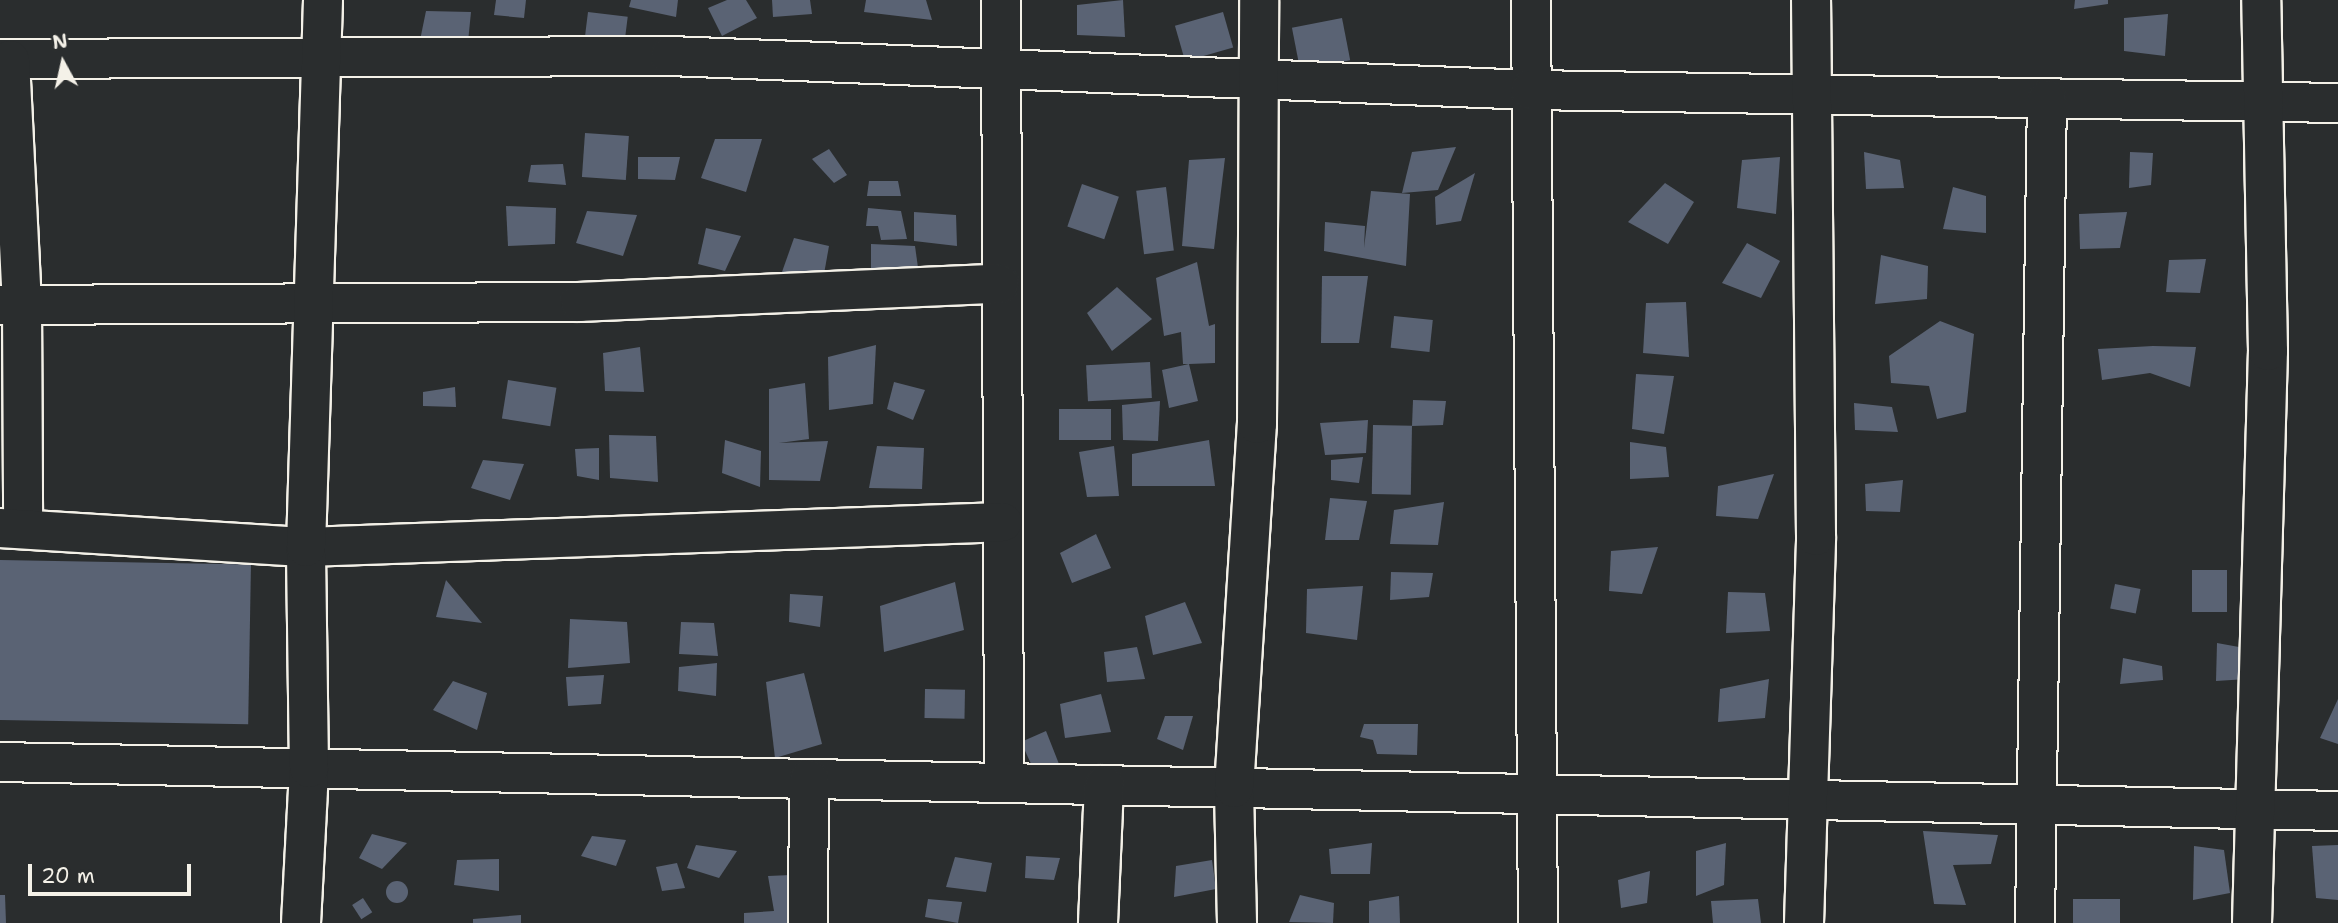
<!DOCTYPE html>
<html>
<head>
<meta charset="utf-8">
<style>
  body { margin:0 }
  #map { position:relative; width:2338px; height:923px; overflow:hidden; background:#2a2d2e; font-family:"Shantell Sans",sans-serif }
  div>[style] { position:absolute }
  .building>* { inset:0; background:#5a6374; transform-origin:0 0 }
  .round { border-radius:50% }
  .roads { filter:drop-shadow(2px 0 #f4f1e8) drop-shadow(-2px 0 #f4f1e8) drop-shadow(0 2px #f4f1e8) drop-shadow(0 -2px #f4f1e8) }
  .minor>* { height:38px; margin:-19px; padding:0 19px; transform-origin:19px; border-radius:19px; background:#2a2d2e }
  span { translate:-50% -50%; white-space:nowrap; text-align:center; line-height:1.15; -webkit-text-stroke:6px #2a2d2e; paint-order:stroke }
  .north { position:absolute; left:28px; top:28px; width:70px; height:70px; -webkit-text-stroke:5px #2a2d2e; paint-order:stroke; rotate:352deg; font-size:19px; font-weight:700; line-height:28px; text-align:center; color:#f4f1e8 }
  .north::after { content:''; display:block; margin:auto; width:24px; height:32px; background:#f4f1e8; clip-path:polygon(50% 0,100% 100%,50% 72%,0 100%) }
  .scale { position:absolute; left:28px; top:864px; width:163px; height:32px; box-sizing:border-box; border:4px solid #f4f1e8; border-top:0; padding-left:9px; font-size:21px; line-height:24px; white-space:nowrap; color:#f4f1e8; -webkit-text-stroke:5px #2a2d2e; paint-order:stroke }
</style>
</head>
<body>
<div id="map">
  <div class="building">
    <div style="clip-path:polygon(496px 0,526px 0,524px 18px,494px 15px)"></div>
    <div style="clip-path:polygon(631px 0,678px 0,676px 17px,629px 7px)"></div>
    <div style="clip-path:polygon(727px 0,746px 0,757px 18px,722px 36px,708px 8px)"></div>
    <div style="clip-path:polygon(772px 0,810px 0,812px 14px,773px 17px)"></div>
    <div style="clip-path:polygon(866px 0,926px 0,932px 20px,864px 12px)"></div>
    <div style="clip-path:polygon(1123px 0,1125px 37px,1077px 35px,1077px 5px)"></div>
    <div style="clip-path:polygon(2075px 0,2108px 0,2108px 4px,2074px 9px)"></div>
    <div style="clip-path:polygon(426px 11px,471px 12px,467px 52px,418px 50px)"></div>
    <div style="left:588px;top:12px;width:40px;height:29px;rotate:7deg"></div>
    <div style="left:1223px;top:12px;width:37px;height:50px;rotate:74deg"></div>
    <div style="clip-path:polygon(2168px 14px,2165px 56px,2124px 51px,2124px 18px)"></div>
    <div style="left:1342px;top:18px;width:43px;height:51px;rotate:79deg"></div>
    <div style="left:585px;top:133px;width:44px;height:44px;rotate:4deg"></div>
    <div style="clip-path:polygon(715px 139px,762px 139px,746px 192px,701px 178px)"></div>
    <div style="clip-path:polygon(1456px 147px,1438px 190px,1402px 193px,1412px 152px)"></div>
    <div style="clip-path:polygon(829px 149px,847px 175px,834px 183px,812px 159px)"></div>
    <div style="clip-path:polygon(1864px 152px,1900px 160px,1904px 188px,1866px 189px)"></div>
    <div style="clip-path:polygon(2130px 152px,2153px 153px,2151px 185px,2129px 188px)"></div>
    <div style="clip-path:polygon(638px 157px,680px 157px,675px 180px,638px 179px)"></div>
    <div style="clip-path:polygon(1780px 157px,1776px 214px,1737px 208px,1742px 160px)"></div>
    <div style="clip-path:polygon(1225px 158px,1214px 249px,1182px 246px,1189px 160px)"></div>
    <div style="clip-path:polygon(563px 164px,566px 185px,528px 182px,531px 165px)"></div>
    <div style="clip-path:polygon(1475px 173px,1461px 221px,1436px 225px,1435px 197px)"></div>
    <div style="clip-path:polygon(869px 181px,898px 181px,901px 196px,867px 196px)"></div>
    <div style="clip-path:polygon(1665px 183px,1694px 202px,1668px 244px,1628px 222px)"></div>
    <div style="left:1082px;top:184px;width:39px;height:45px;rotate:19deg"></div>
    <div style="left:1166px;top:187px;width:64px;height:30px;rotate:83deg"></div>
    <div style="clip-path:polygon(1953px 187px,1986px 196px,1986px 233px,1943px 229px)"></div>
    <div style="clip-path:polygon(1371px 191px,1410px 194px,1406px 266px,1324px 251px,1325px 222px,1365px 226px,1364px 248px)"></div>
    <div style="clip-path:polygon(506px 206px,556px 208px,555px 244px,508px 246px)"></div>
    <div style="clip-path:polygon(868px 208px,901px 211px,907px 239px,881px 240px,878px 226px,866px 226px)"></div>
    <div style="clip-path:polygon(587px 211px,637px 215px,623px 256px,576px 243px)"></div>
    <div style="clip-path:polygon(914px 212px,956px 215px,957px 246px,914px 241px)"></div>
    <div style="clip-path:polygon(2127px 212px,2120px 248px,2080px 249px,2079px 214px)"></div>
    <div style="clip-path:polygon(706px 228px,741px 236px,725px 271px,698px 264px)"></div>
    <div style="clip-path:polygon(794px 238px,829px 246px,824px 274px,782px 272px)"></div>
    <div style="clip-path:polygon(1747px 243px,1780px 261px,1761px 298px,1722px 283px)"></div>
    <div style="clip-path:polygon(871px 244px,915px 246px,920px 282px,871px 283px)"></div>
    <div style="clip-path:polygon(1881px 255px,1928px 266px,1927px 299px,1875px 304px)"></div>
    <div style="clip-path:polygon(2206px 259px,2200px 293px,2166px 292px,2169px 260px)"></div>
    <div style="clip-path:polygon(1197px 262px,1209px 326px,1215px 324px,1215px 363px,1189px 364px,1198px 401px,1169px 408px,1162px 370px,1189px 364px,1183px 364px,1181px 332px,1164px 336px,1156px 278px)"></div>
    <div style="clip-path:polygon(1322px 276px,1368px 276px,1359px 343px,1321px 343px)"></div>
    <div style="clip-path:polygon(1117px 287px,1152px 319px,1112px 351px,1087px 313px)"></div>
    <div style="clip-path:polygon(1686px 302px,1689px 357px,1643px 353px,1646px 303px)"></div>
    <div style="left:1394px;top:316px;width:39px;height:32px;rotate:6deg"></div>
    <div style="clip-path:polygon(1940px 321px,1974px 334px,1966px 412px,1937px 419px,1929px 386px,1891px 383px,1889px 356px)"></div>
    <div style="clip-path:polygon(876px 345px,873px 404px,829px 410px,828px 357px)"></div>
    <div style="clip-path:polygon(2153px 346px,2196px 347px,2190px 387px,2150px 373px,2102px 380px,2098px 349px)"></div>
    <div style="clip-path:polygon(640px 347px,644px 392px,605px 391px,603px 353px)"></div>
    <div style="left:1150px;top:362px;width:36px;height:64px;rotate:87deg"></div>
    <div style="clip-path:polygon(1636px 374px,1674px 376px,1664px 434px,1632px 429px)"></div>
    <div style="left:508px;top:380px;width:49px;height:39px;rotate:9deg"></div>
    <div style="clip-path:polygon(894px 382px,925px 390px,913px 420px,887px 409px)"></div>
    <div style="clip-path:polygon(805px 383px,809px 439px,779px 443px,828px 441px,820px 481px,769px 480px,769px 389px)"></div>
    <div style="clip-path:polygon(455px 387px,456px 407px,423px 406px,423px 392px)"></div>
    <div style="clip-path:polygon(1413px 400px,1446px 401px,1443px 425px,1412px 426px)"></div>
    <div style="clip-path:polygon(1160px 401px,1158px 441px,1123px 440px,1122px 405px)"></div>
    <div style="clip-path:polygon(1854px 403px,1892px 407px,1898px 432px,1855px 430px)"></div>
    <div style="left:1059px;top:409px;width:52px;height:31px"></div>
    <div style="clip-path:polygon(1368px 420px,1366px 453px,1325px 455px,1320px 423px)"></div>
    <div style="left:1373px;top:425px;width:39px;height:69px;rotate:1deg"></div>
    <div style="clip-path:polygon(609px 435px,656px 436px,658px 482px,610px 478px)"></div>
    <div style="clip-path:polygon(725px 440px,761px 451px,760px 487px,722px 473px)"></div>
    <div style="clip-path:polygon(1209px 440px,1215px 486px,1132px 486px,1132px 454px)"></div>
    <div style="clip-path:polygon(1630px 442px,1666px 447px,1669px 477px,1630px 479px)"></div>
    <div style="clip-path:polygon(877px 446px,924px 448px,922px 489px,869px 488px)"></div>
    <div style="clip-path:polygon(1114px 446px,1119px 496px,1087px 497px,1079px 452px)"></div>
    <div style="clip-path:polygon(599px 448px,599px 480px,577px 476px,575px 449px)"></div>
    <div style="clip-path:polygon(1363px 457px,1359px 483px,1331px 480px,1331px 460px)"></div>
    <div style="clip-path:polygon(483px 460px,524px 464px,510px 500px,471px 488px)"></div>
    <div style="clip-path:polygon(1774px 474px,1758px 519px,1716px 516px,1718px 486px)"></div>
    <div style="clip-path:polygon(1903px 480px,1900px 512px,1866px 511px,1865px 484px)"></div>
    <div style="clip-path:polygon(1330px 498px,1367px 501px,1359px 540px,1325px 540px)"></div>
    <div style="clip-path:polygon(1444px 502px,1438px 545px,1390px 544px,1394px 510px)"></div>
    <div style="clip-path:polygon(1096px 534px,1111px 568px,1072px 583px,1060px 553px)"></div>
    <div style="clip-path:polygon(1658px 547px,1642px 594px,1609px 591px,1611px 551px)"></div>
    <div style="left:0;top:560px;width:251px;height:160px;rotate:1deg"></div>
    <div style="left:2227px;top:570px;width:42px;height:35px;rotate:90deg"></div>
    <div style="clip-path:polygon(1391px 572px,1433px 573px,1429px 597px,1390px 600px)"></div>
    <div style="clip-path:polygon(446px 580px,482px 623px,436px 617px)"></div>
    <div style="clip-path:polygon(955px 582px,964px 630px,884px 652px,880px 606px)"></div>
    <div style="left:2115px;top:584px;width:26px;height:25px;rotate:11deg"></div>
    <div style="clip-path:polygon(1363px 586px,1357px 640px,1306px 633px,1307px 589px)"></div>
    <div style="clip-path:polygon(1728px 592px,1765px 593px,1770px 631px,1726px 633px)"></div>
    <div style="clip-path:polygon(790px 594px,823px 596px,820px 627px,789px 622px)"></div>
    <div style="clip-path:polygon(1185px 602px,1202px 643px,1153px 655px,1145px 616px)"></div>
    <div style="clip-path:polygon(570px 619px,627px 622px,630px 663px,568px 668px)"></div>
    <div style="clip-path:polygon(681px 622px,714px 623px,718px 656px,679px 654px)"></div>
    <div style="clip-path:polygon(2217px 643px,2250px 649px,2247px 679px,2216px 681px)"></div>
    <div style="clip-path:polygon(1137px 647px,1145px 679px,1107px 682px,1104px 652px)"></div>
    <div style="clip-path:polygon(2123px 658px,2162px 666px,2163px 680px,2120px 684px)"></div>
    <div style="clip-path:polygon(717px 663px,716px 696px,678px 691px,679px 667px)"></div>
    <div style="clip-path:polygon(804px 673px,822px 744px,775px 758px,766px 682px)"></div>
    <div style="clip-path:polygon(604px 675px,601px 704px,568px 706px,566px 677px)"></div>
    <div style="clip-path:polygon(1769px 679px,1765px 718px,1718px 722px,1720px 689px)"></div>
    <div style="clip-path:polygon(453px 681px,487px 693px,477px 730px,433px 710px)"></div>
    <div style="left:925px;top:689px;width:40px;height:29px;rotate:1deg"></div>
    <div style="clip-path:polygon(1101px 694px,1111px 732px,1065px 738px,1060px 704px)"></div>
    <div style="clip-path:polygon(2338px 699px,2338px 744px,2320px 738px)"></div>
    <div style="clip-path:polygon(1165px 716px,1193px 716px,1183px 750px,1157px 739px)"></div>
    <div style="clip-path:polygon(1364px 724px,1418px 724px,1417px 755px,1377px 754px,1373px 740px,1360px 737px)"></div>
    <div style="clip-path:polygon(1046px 731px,1059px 764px,1032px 766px,1021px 742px)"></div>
    <div style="clip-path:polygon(1923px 831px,1998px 835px,1991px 864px,1953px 865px,1966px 905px,1934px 904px)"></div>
    <div style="clip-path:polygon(372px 834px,407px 843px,382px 869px,359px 858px)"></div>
    <div style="clip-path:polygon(592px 836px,626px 840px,616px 866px,581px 856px)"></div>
    <div style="clip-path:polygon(1372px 843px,1370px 874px,1331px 874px,1329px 849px)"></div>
    <div style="clip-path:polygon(1726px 843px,1724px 885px,1696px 896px,1696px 851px)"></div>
    <div style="clip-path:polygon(696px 845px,737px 851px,719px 878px,687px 868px)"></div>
    <div style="clip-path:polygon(2338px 845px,2338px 900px,2316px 898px,2312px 846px)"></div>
    <div style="clip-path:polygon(2194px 846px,2224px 850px,2230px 893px,2193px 900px)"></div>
    <div style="clip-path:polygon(1026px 856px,1060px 858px,1054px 880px,1025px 878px)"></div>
    <div style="clip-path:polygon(955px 857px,992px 863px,986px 892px,946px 887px)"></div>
    <div style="clip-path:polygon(499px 859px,499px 891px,454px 885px,457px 860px)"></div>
    <div style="clip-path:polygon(1212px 860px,1216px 889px,1174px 897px,1176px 866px)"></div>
    <div style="clip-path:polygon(677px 863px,685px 888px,662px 891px,656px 867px)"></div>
    <div style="clip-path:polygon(1650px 871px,1647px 903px,1621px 908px,1618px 880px)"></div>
    <div style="clip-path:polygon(791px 875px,802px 923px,744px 923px,744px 913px,774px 911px,768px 876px)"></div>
    <div class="round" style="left:386px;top:881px;width:22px;height:22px"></div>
    <div style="clip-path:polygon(0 895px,5px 895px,6px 923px,0 923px)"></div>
    <div style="clip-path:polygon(1300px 895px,1334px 903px,1333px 923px,1289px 922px)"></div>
    <div style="clip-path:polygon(1399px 896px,1400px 923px,1369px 923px,1369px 901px)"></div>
    <div style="left:363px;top:898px;width:17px;height:13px;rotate:57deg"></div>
    <div style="clip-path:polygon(928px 899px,962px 902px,958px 923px,925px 917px)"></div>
    <div style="clip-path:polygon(1758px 899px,1761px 923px,1713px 923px,1711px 901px)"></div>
    <div style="left:2073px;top:899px;width:47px;height:24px"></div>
    <div style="clip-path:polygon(521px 915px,521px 923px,473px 923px,473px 919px)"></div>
  </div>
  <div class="roads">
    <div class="minor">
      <div style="left:1001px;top:0;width:783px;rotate:89.78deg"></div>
      <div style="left:1531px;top:0;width:923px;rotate:89.57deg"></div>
      <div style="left:0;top:59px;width:670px;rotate:-0.26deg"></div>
      <div style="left:670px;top:56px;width:861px;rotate:2.26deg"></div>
      <div style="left:1530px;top:90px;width:808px;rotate:0.92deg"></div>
      <div style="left:10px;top:60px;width:245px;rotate:87.2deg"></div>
      <div style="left:22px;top:305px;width:224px;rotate:89.7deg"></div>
      <div style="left:0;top:305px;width:580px;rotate:-0.3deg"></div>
      <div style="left:580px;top:302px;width:420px;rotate:-2.5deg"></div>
      <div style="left:0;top:528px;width:307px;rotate:3.6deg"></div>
      <div style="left:306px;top:547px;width:697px;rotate:-2.05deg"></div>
      <div style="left:0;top:762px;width:2339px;rotate:1.2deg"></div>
      <div style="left:301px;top:923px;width:155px;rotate:-87deg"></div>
      <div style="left:309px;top:768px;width:221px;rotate:-90.8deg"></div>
      <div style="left:306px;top:547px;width:547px;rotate:-88.22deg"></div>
      <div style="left:808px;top:923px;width:144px;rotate:-89.6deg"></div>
      <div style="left:1098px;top:923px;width:138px;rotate:-87.5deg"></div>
      <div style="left:1237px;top:923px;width:135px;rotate:-91.3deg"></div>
      <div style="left:1234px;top:788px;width:365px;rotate:-86.4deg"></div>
      <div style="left:1257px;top:424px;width:424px;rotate:-89.7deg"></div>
      <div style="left:1804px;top:923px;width:387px;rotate:-88.2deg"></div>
      <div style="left:1816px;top:536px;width:536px;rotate:-90.53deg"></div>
      <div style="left:2035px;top:923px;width:824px;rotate:-89.17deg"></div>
      <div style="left:2252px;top:923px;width:572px;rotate:-88.4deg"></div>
      <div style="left:2268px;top:351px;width:351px;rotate:-91.1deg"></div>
    </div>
  </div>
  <div class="north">N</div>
  <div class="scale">20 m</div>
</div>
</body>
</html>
